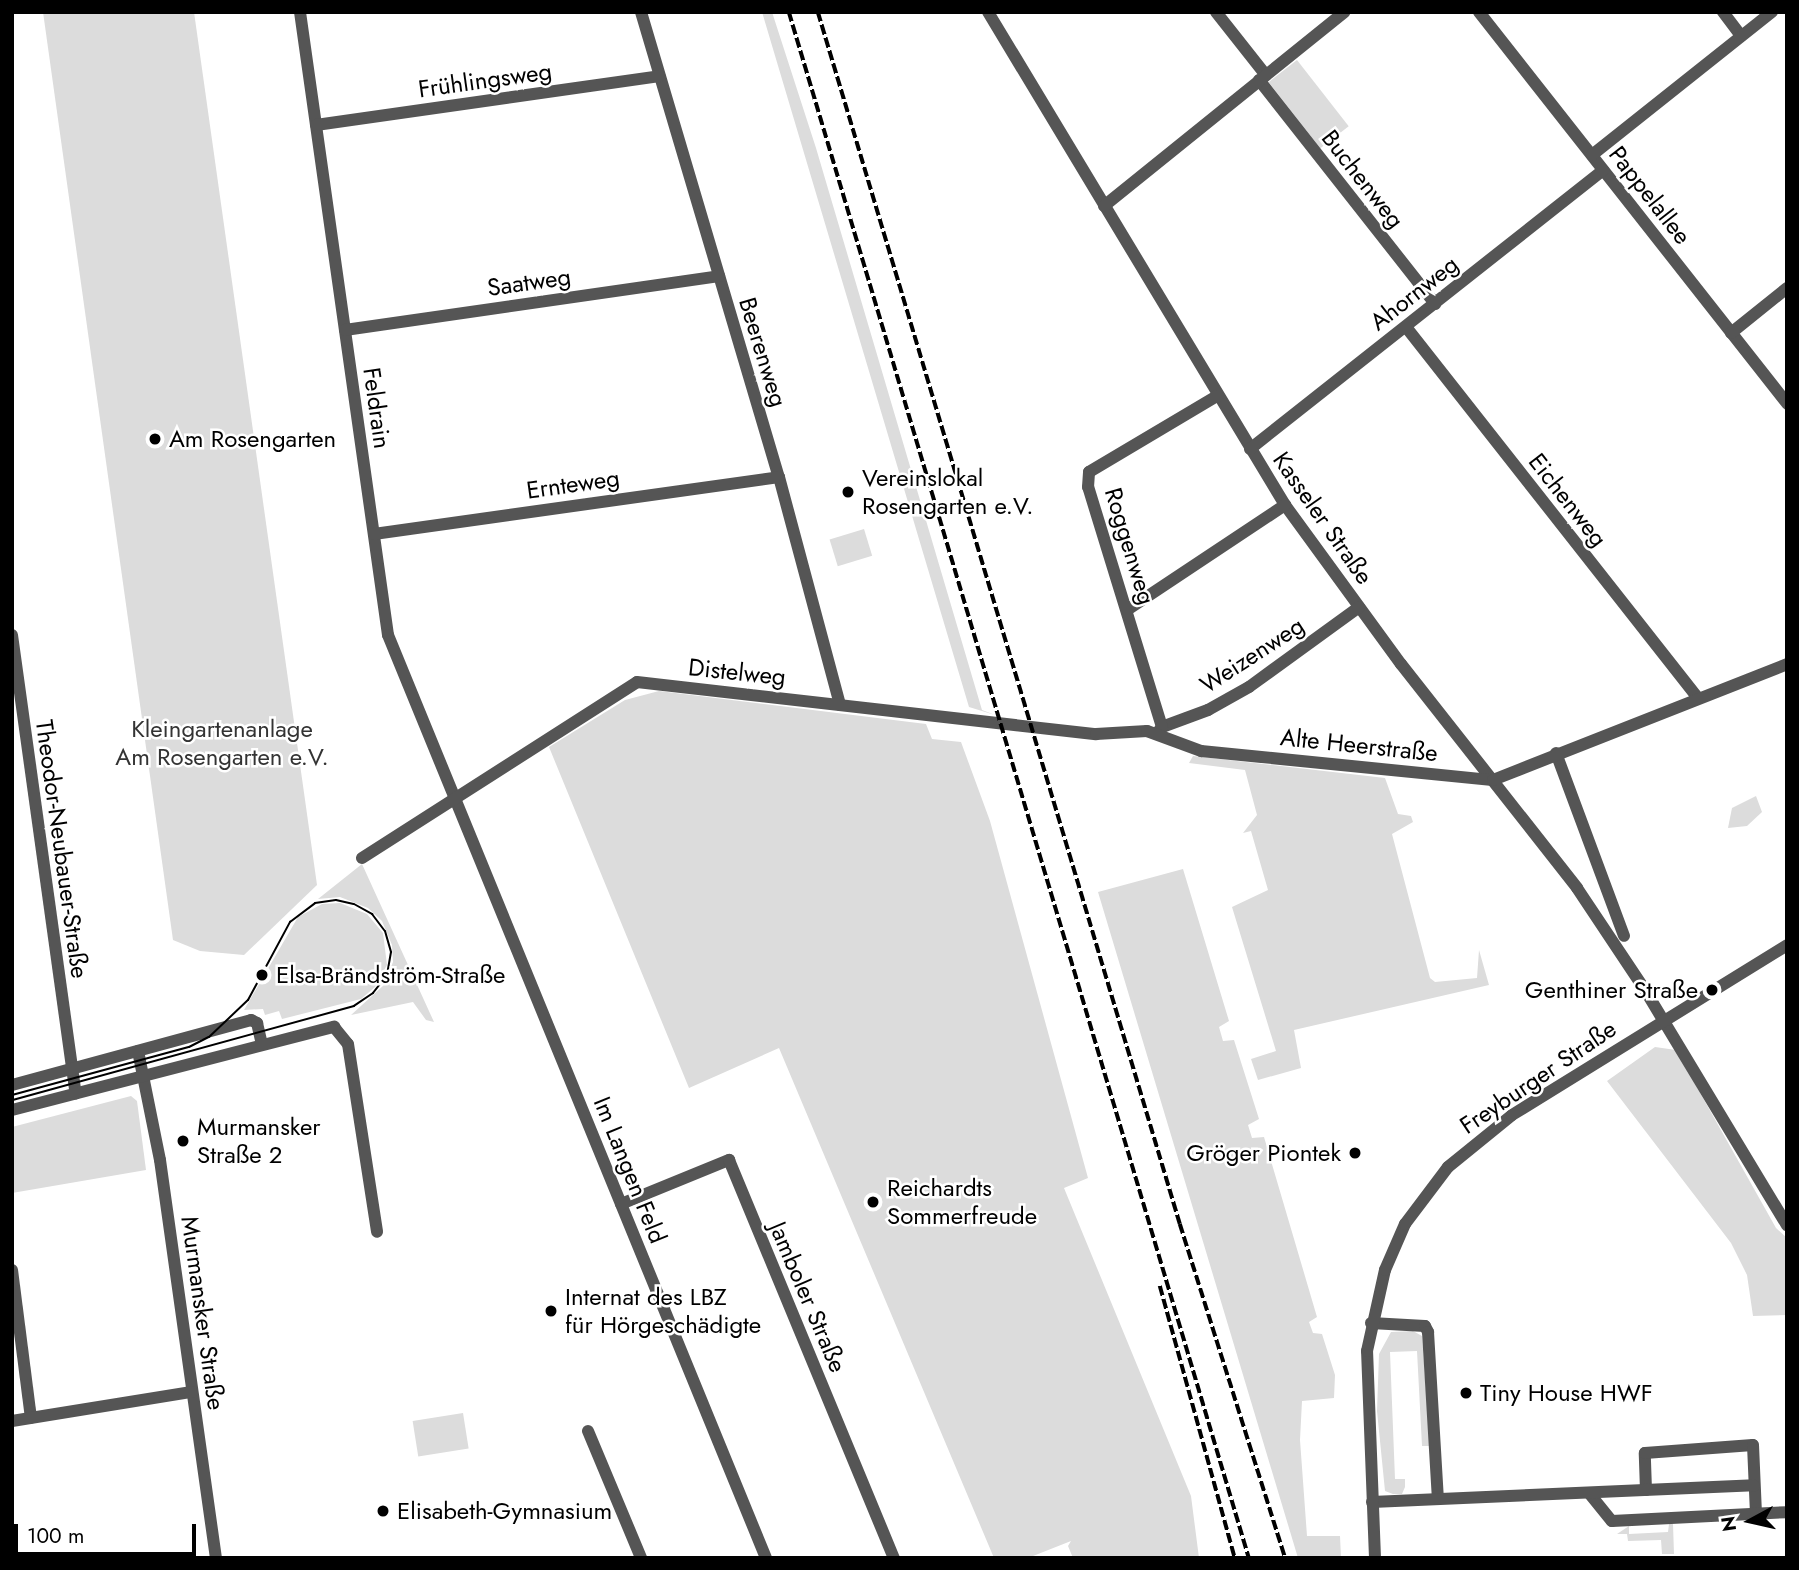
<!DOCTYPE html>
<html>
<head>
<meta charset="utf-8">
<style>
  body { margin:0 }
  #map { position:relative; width:1799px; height:1570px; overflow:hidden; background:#fff; font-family:Jost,sans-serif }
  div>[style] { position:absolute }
  .green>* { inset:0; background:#dcdcdc; transform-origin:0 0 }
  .minor>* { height:12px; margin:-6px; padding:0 6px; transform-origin:6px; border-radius:6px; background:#555 }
  .tram>* { height:2px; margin:-1px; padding:0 1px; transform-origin:1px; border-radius:1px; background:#000 }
  .rail>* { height:3.5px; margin-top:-1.75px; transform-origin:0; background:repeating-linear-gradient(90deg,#000 0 10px,transparent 0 13.5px) }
  .dots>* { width:19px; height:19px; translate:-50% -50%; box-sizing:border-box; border:4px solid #fff; border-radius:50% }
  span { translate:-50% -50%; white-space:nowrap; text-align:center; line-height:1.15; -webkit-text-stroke:5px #fff; paint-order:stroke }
  .street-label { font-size:24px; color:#000 }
  .poi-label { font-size:24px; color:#000 }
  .left { translate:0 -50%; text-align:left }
  .right { translate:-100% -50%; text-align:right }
  .park-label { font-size:24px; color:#333 }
  .frame { position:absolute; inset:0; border:14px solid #000; pointer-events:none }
  .north { position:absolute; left:1715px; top:1486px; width:70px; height:70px; -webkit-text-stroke:5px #fff; paint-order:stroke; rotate:262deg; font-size:19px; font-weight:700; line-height:28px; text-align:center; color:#000 }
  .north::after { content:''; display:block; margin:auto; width:24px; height:32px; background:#000; clip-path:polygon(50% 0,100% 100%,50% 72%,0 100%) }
  .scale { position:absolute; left:14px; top:1524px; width:182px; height:32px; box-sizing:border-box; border:4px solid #000; border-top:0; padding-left:9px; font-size:21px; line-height:24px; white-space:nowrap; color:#000; -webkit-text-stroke:5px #fff; paint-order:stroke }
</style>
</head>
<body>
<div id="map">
  <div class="green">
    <div style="clip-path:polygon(43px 12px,194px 12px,317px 885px,244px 955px,200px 951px,173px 940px)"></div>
    <div style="clip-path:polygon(762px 12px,772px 12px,816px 148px,982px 710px,995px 715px,969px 707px)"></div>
    <div style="left:1297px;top:60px;width:84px;height:36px;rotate:52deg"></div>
    <div style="left:864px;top:529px;width:28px;height:36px;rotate:73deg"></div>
    <div style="clip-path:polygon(659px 691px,926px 724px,932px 739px,961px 742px,990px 821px,1088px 1178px,1064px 1188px,1191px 1496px,1199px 1558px,1073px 1558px,1068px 1546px,1071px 1541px,1028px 1558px,994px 1558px,779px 1048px,689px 1088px,549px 747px,625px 700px)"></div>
    <div style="clip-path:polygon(1193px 756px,1385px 778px,1398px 814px,1411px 816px,1413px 822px,1392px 834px,1430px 978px,1435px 982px,1477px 978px,1479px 950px,1489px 985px,1294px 1030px,1301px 1068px,1258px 1080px,1251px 1059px,1276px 1051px,1232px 907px,1268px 890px,1251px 831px,1243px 833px,1257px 815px,1245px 770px,1189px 763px)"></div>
    <div style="clip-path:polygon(1756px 796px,1762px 812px,1747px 826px,1728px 828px,1732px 808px)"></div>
    <div style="clip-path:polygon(362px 864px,434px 1022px,426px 1020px,413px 1002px,351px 1015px,384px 985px,393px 962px,392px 945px,382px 921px,368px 908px,340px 897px,318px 899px)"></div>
    <div style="clip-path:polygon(1183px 869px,1229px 1021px,1219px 1027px,1223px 1041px,1234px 1040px,1259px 1119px,1248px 1125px,1252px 1138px,1264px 1137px,1317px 1317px,1309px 1322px,1313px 1333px,1322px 1334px,1335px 1375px,1334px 1398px,1302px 1401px,1300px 1440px,1307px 1536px,1340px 1536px,1341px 1558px,1298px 1558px,1098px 892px)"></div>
    <div style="clip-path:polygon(340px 903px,367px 914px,383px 933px,387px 965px,375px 987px,361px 999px,282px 1019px,279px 1011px,265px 1015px,263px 1009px,244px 1010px,298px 917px,322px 904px)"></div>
    <div style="clip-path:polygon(1655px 1047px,1676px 1050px,1776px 1228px,1787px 1238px,1787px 1315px,1753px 1316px,1747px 1275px,1731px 1243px,1607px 1081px)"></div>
    <div style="clip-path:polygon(131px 1096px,137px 1101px,146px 1170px,12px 1193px,12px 1127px)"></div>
    <div style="clip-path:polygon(1413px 1331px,1422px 1336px,1430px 1446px,1422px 1446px,1417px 1351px,1390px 1352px,1395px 1479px,1405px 1479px,1405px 1487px,1402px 1494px,1393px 1494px,1385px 1491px,1377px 1411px,1379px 1354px,1391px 1332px)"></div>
    <div style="left:463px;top:1413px;width:36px;height:51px;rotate:81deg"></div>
    <div style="clip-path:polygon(1669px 1524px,1673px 1524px,1674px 1554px,1662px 1554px,1661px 1540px,1628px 1541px,1627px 1534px,1617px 1534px,1629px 1526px,1629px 1534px,1668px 1532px)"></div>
  </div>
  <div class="minor">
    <div style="left:300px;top:12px;width:629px;rotate:81.96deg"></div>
    <div style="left:388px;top:635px;width:997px;rotate:67.73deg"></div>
    <div style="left:641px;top:12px;width:485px;rotate:73.5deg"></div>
    <div style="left:779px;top:477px;width:236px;rotate:75deg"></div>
    <div style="left:988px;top:12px;width:576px;rotate:58.93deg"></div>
    <div style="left:1285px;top:505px;width:197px;rotate:53.9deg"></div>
    <div style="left:1401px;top:664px;width:285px;rotate:51.8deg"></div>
    <div style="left:1577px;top:888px;width:123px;rotate:56.3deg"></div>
    <div style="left:1645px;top:990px;width:275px;rotate:58.9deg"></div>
    <div style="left:1216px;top:12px;width:79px;rotate:51.7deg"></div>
    <div style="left:1479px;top:12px;width:499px;rotate:51.8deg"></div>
    <div style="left:1723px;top:12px;width:30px;rotate:53deg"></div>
    <div style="left:1259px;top:80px;width:285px;rotate:51.8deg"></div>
    <div style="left:316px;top:125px;width:347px;rotate:-8.1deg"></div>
    <div style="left:1592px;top:155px;width:230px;rotate:-38.5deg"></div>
    <div style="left:1104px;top:206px;width:309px;rotate:-38.9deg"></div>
    <div style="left:1406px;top:327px;width:472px;rotate:51.8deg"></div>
    <div style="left:345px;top:330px;width:378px;rotate:-8.2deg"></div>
    <div style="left:1731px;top:333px;width:72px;rotate:-38.8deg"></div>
    <div style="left:1250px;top:449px;width:450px;rotate:-38.3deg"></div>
    <div style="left:374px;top:534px;width:409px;rotate:-8deg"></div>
    <div style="left:1127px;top:610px;width:190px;rotate:-33.6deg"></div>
    <div style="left:12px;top:635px;width:463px;rotate:82.1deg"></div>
    <div style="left:1162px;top:727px;width:49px;rotate:-20.3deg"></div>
    <div style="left:1208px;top:710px;width:47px;rotate:-29.3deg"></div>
    <div style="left:1249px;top:687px;width:136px;rotate:-36deg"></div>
    <div style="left:1157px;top:733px;width:8px;rotate:-50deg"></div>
    <div style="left:1162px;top:727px;width:251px;rotate:-107.1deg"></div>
    <div style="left:1088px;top:487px;width:15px;rotate:-86deg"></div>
    <div style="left:1089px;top:472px;width:149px;rotate:-30.7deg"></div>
    <div style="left:1556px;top:753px;width:195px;rotate:69.6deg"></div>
    <div style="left:362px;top:858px;width:326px;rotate:-32.6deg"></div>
    <div style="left:637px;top:682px;width:462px;rotate:6.5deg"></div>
    <div style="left:1096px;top:734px;width:51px;rotate:-3.4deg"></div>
    <div style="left:1147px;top:731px;width:58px;rotate:20.3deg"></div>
    <div style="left:1201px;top:751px;width:293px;rotate:5.7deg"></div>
    <div style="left:1493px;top:780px;width:316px;rotate:-21.5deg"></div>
    <div style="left:138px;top:1051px;width:111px;rotate:78.6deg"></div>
    <div style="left:160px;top:1160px;width:402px;rotate:82deg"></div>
    <div style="left:12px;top:1085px;width:248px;rotate:-15.2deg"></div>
    <div style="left:251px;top:1020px;width:7px;rotate:27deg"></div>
    <div style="left:257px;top:1023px;width:22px;rotate:77deg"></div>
    <div style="left:12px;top:1110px;width:333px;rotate:-14.5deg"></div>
    <div style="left:334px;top:1027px;width:22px;rotate:51deg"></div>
    <div style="left:348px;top:1044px;width:190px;rotate:81.2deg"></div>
    <div style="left:621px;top:1204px;width:117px;rotate:-22.2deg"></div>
    <div style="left:729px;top:1160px;width:431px;rotate:67.5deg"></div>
    <div style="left:12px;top:1270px;width:149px;rotate:82.7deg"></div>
    <div style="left:1371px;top:1323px;width:54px;rotate:3.2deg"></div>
    <div style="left:1425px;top:1326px;width:7px;rotate:63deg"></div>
    <div style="left:1428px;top:1332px;width:167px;rotate:86.6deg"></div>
    <div style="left:12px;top:1421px;width:182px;rotate:-9.2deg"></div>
    <div style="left:588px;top:1431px;width:138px;rotate:67.3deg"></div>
    <div style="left:1646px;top:1490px;width:37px;rotate:-92deg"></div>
    <div style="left:1645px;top:1453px;width:108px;rotate:-4.2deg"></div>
    <div style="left:1753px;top:1445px;width:69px;rotate:87.5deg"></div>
    <div style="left:1589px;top:1493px;width:36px;rotate:51deg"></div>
    <div style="left:1612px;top:1521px;width:175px;rotate:-2.9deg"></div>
    <div style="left:1372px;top:1502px;width:382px;rotate:-2.5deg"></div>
    <div style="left:1375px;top:1558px;width:207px;rotate:-92.2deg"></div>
    <div style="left:1367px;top:1351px;width:83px;rotate:-77.5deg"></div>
    <div style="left:1385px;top:1270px;width:50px;rotate:-66.5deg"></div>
    <div style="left:1405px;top:1224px;width:71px;rotate:-53deg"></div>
    <div style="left:1448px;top:1167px;width:82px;rotate:-39.1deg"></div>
    <div style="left:1512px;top:1115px;width:323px;rotate:-31.7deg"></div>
  </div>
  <div class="tram">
    <div style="left:12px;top:1095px;width:183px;rotate:-15.2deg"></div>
    <div style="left:189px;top:1047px;width:22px;rotate:-27deg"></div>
    <div style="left:209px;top:1037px;width:54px;rotate:-43.5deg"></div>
    <div style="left:248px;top:1000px;width:89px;rotate:-61.7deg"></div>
    <div style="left:290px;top:922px;width:31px;rotate:-37deg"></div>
    <div style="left:315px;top:903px;width:21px;rotate:-8deg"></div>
    <div style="left:336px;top:900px;width:18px;rotate:13deg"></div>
    <div style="left:354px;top:904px;width:21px;rotate:29deg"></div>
    <div style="left:372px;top:914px;width:21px;rotate:53deg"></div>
    <div style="left:385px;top:931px;width:22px;rotate:74deg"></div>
    <div style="left:391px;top:952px;width:23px;rotate:100deg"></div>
    <div style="left:387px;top:975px;width:23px;rotate:128deg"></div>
    <div style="left:373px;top:993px;width:23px;rotate:146deg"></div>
    <div style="left:354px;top:1006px;width:355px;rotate:164.6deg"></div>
  </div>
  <div class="rail">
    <div style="left:789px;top:12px;width:1613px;rotate:73.43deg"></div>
    <div style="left:818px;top:12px;width:1265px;rotate:73.37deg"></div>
    <div style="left:1180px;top:1224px;width:350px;rotate:72.5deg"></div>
    <div style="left:1160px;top:1286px;width:282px;rotate:74.6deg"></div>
  </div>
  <div class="dots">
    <div style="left:155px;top:439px;background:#000"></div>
    <div style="left:848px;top:492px;background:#000"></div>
    <div style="left:262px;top:975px;background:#000"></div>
    <div style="left:1712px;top:990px;background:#000"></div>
    <div style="left:183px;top:1141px;background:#000"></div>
    <div style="left:1355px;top:1153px;background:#000"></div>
    <div style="left:873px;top:1202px;background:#000"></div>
    <div style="left:551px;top:1311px;background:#000"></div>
    <div style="left:1466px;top:1393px;background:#000"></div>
    <div style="left:383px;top:1511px;background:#000"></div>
  </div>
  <div class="street-label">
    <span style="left:485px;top:80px;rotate:-8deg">Frühlingsweg</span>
    <span style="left:1363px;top:179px;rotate:52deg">Buchenweg</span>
    <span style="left:1650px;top:195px;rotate:52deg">Pappelallee</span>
    <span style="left:529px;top:282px;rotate:-8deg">Saatweg</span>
    <span style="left:1414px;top:293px;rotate:-38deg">Ahornweg</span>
    <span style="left:763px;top:352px;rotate:73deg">Beerenweg</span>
    <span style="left:377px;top:408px;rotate:82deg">Feldrain</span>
    <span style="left:573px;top:484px;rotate:-8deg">Ernteweg</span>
    <span style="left:1568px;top:500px;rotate:52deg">Eichenweg</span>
    <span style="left:1323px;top:518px;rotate:55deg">Kasseler Straße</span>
    <span style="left:1130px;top:546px;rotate:73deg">Roggenweg</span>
    <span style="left:1252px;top:655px;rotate:-33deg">Weizenweg</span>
    <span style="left:737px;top:672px;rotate:6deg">Distelweg</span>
    <span style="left:1359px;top:745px;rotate:6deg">Alte Heerstraße</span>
    <span style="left:62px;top:849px;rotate:82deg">Theodor-Neubauer-Straße</span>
    <span style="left:1538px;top:1077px;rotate:-34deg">Freyburger Straße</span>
    <span style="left:630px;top:1170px;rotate:68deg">Im Langen Feld</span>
    <span style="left:808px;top:1297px;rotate:67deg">Jamboler Straße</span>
    <span style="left:203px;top:1313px;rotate:82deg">Murmansker Straße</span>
  </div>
  <div class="poi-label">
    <span class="left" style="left:169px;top:439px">Am Rosengarten</span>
    <span class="left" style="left:862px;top:492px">Vereinslokal<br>Rosengarten e.V.</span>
    <span class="left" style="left:276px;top:975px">Elsa-Brändström-Straße</span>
    <span class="right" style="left:1698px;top:990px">Genthiner Straße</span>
    <span class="left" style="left:197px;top:1141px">Murmansker<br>Straße 2</span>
    <span class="right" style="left:1341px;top:1153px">Gröger Piontek</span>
    <span class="left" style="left:887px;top:1202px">Reichardts<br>Sommerfreude</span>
    <span class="left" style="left:565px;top:1311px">Internat des LBZ<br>für Hörgeschädigte</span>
    <span class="left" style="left:1480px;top:1393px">Tiny House HWF</span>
    <span class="left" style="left:397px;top:1511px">Elisabeth-Gymnasium</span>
  </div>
  <div class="park-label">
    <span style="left:222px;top:743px">Kleingartenanlage<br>Am Rosengarten e.V.</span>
  </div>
  <div class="frame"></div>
  <div class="north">N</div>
  <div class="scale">100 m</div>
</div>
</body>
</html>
